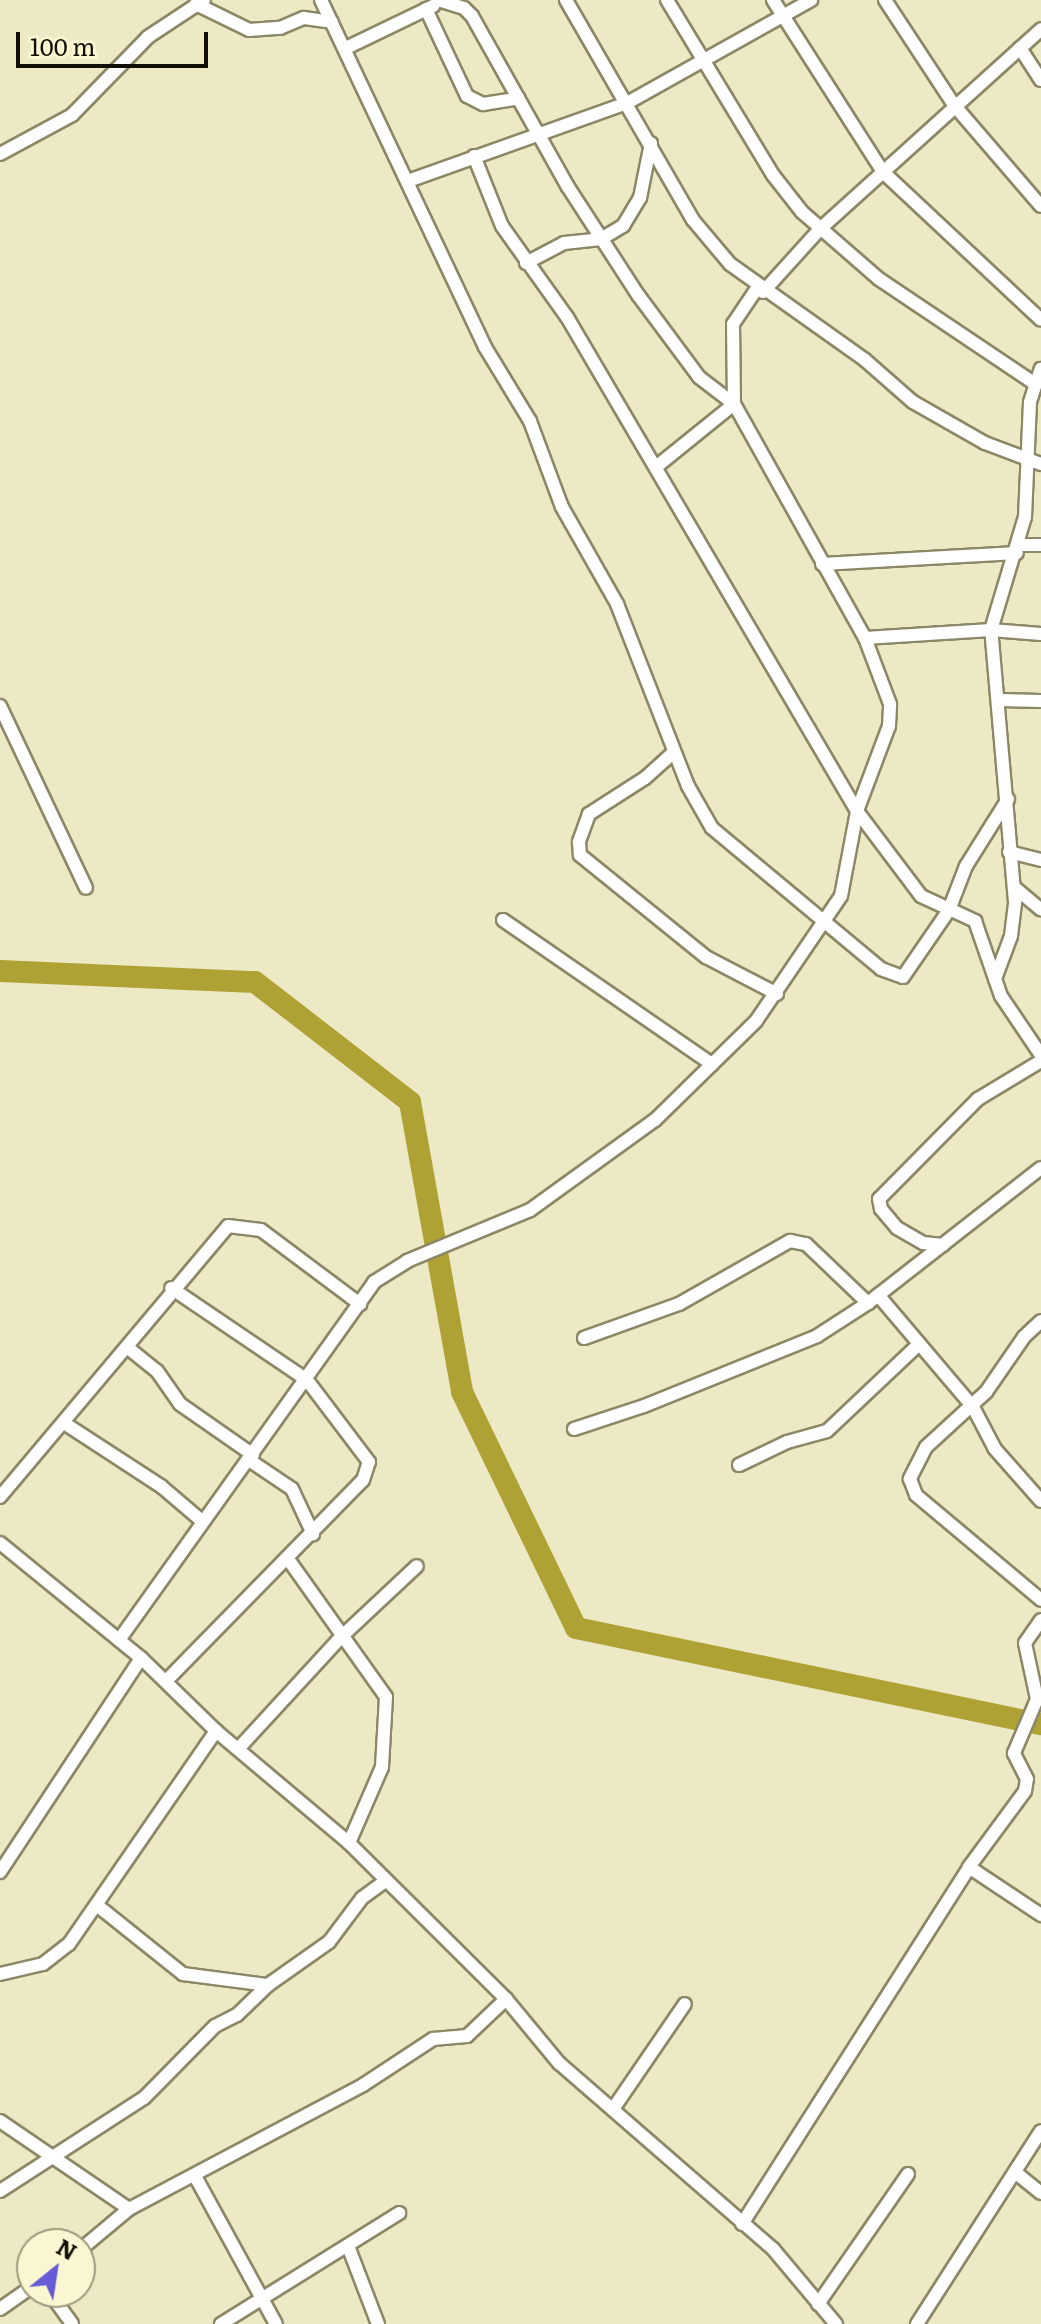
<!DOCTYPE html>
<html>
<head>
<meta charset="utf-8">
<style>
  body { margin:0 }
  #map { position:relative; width:1041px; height:2324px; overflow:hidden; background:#ede9c4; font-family:Literata,serif }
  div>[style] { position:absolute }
  .river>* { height:22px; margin:-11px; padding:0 11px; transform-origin:11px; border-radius:11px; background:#aea235 }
  .roads { filter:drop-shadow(2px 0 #8c8867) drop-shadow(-2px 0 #8c8867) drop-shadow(0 2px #8c8867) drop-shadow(0 -2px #8c8867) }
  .minor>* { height:12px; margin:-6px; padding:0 6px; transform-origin:6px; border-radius:6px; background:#fff }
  span { translate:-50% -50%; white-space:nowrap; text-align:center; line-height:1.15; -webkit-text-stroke:6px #faf6d1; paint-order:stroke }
  .north { position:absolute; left:16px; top:2228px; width:80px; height:80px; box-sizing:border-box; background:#faf6d1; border:2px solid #9d9a7f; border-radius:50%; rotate:30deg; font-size:22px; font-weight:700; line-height:32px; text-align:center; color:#121004 }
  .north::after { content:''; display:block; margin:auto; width:28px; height:36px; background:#675cd6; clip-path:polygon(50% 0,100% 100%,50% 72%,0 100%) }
  .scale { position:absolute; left:16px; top:32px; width:192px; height:36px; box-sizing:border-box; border:4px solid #121004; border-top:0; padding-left:10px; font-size:24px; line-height:28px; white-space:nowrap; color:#121004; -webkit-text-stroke:6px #faf6d1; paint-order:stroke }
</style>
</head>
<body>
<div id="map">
  <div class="river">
    <div style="left:0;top:971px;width:255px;rotate:2.5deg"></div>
    <div style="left:255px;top:982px;width:196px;rotate:37.7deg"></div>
    <div style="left:410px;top:1102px;width:295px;rotate:79.8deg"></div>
    <div style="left:462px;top:1392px;width:262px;rotate:64.2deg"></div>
    <div style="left:576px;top:1628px;width:475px;rotate:11.7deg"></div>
  </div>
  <div class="roads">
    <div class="minor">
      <div style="left:321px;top:0;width:384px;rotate:64.7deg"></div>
      <div style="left:485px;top:347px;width:87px;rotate:58.7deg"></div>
      <div style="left:530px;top:421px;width:92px;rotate:69.6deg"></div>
      <div style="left:562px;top:507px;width:112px;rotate:60.4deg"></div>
      <div style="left:617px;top:604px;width:195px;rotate:68.7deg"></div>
      <div style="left:688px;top:786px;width:48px;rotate:60.3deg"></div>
      <div style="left:712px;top:828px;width:220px;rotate:39.8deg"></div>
      <div style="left:881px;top:969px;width:23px;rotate:20deg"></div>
      <div style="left:903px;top:977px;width:81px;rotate:-55.5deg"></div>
      <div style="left:949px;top:910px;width:47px;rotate:-68.9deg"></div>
      <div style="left:966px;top:866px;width:79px;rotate:-57.9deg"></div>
      <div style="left:566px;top:0;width:254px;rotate:60deg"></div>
      <div style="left:693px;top:220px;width:57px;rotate:49.9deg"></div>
      <div style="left:730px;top:264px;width:166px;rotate:35.4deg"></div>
      <div style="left:865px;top:360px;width:64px;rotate:41.2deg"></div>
      <div style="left:913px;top:402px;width:83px;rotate:29.7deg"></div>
      <div style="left:985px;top:443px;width:60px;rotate:20.6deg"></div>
      <div style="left:667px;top:0;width:205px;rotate:58.8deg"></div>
      <div style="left:773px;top:175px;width:47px;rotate:51.9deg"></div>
      <div style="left:802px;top:212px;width:102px;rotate:41deg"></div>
      <div style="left:879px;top:279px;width:187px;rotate:33.9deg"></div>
      <div style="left:773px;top:0;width:204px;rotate:57.4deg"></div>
      <div style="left:883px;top:172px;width:216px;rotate:43.1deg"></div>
      <div style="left:885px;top:0;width:126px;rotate:56.7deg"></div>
      <div style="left:954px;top:105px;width:133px;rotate:49.3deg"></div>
      <div style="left:196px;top:4px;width:59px;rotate:26.1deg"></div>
      <div style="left:249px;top:30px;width:31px;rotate:-4deg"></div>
      <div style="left:280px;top:28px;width:26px;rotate:-23deg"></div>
      <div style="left:304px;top:18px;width:28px;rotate:8deg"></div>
      <div style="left:426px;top:9px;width:96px;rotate:64.8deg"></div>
      <div style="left:467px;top:96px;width:18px;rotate:27deg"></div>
      <div style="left:483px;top:104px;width:36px;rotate:-9deg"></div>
      <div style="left:346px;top:48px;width:97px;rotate:-25.8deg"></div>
      <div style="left:1020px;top:48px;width:38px;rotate:57deg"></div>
      <div style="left:0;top:154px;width:82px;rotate:-28.4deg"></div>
      <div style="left:72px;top:115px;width:109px;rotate:-45.7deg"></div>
      <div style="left:148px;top:37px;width:67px;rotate:-33.5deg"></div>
      <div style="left:474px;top:156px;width:75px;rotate:68.2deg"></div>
      <div style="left:502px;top:226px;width:112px;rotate:54.5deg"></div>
      <div style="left:567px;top:317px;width:573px;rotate:59.59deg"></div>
      <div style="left:857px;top:811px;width:106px;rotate:53deg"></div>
      <div style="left:921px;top:896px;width:60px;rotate:24.8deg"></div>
      <div style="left:975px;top:921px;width:79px;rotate:70.9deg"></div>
      <div style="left:1001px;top:996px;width:71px;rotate:55.9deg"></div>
      <div style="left:408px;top:181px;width:232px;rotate:-19.6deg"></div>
      <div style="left:627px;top:103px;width:211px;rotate:-29.2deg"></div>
      <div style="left:526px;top:263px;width:43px;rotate:-27.8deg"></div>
      <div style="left:564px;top:243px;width:37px;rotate:-6deg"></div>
      <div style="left:601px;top:239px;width:26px;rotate:-31deg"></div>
      <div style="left:623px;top:226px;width:33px;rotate:-59deg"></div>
      <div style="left:640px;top:198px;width:56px;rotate:-78.7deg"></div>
      <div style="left:763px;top:292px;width:85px;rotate:-47.9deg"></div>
      <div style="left:820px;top:229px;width:298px;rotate:-42.1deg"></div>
      <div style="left:656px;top:467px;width:100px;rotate:-38.9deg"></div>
      <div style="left:734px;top:404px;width:80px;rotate:-90.7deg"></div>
      <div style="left:733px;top:324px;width:45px;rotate:-56deg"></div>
      <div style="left:1019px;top:545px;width:22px"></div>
      <div style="left:822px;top:564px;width:195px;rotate:-3.2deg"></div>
      <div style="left:865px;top:638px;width:126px;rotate:-3.6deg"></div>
      <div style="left:991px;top:630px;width:50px;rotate:4.6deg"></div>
      <div style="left:999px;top:700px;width:42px;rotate:1.4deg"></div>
      <div style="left:0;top:706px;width:201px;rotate:64.7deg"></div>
      <div style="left:674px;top:752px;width:39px;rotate:138deg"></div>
      <div style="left:645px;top:778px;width:67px;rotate:147.3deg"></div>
      <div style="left:589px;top:814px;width:30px;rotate:110deg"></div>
      <div style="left:579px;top:842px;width:13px;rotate:86deg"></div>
      <div style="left:580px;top:855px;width:162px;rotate:39deg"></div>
      <div style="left:706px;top:957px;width:80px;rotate:27.5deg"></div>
      <div style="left:1009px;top:852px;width:33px;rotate:14deg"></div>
      <div style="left:1014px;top:887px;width:35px;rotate:40deg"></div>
      <div style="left:503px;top:920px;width:254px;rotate:34.6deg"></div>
      <div style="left:995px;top:979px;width:46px;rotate:-69.6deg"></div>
      <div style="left:1011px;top:936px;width:34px;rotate:-83deg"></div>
      <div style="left:1015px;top:902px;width:273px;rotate:-95deg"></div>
      <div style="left:991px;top:630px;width:118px;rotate:-73.3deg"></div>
      <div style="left:1025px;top:517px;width:115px;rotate:-87.5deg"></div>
      <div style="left:1030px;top:402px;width:35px;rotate:-72deg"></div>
      <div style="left:943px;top:1245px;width:20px;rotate:-174deg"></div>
      <div style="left:923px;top:1243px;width:30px;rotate:-150deg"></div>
      <div style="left:897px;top:1228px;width:25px;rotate:-130deg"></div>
      <div style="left:881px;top:1209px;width:10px;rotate:-101deg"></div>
      <div style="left:879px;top:1199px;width:141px;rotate:-45.3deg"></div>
      <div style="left:978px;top:1099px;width:74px;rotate:-31.1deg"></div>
      <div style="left:878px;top:1295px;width:147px;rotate:49.7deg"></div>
      <div style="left:973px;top:1407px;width:47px;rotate:62.4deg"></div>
      <div style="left:995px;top:1449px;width:69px;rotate:48.5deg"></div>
      <div style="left:1041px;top:1321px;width:23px;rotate:137deg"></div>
      <div style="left:1024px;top:1337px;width:67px;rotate:124.6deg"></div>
      <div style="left:986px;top:1392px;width:81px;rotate:137.5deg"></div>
      <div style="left:926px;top:1447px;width:36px;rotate:117deg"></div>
      <div style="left:910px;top:1479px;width:17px;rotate:69deg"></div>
      <div style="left:916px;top:1495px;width:163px;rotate:40deg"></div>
      <div style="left:584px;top:1338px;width:101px;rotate:-19.7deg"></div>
      <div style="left:679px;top:1304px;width:128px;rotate:-29.6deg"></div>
      <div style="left:790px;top:1241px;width:16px;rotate:11deg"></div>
      <div style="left:806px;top:1244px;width:86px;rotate:43.6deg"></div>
      <div style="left:127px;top:1347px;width:38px;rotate:39deg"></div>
      <div style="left:157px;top:1371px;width:40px;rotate:55.1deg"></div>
      <div style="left:180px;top:1404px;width:89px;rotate:34.9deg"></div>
      <div style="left:64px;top:1423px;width:117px;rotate:33.1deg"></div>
      <div style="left:162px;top:1487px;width:52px;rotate:40.4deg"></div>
      <div style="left:574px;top:1429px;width:74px;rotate:-18.2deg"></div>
      <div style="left:644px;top:1406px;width:187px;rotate:-22deg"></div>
      <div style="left:817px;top:1336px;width:61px;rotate:-32.9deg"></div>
      <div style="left:868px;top:1303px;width:219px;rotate:-38deg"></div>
      <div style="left:249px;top:1460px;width:52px;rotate:34deg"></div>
      <div style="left:292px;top:1489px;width:50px;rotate:65deg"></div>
      <div style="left:739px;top:1465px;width:53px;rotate:-25.6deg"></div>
      <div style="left:787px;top:1442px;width:41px;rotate:-15.4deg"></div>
      <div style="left:827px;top:1431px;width:124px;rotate:-43.4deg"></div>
      <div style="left:0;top:1497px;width:354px;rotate:-49.9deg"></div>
      <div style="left:228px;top:1226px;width:33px;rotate:7deg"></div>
      <div style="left:261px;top:1230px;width:124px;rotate:36.8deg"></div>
      <div style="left:0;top:1543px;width:182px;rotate:39.2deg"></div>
      <div style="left:141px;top:1658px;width:105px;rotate:44.2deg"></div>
      <div style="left:216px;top:1731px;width:174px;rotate:40.1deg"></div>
      <div style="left:349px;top:1843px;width:221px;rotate:44.8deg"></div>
      <div style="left:506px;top:1999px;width:83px;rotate:50.4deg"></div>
      <div style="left:559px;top:2063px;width:284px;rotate:41deg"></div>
      <div style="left:773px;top:2249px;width:98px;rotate:50deg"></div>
      <div style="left:288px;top:1559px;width:169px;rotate:54.6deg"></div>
      <div style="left:386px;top:1697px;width:70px;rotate:93.3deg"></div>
      <div style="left:382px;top:1767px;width:83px;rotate:113.5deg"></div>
      <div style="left:119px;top:1640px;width:440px;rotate:-54.5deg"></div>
      <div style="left:374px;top:1282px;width:39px;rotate:-32deg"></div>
      <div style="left:407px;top:1261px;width:133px;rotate:-22.5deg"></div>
      <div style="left:530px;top:1210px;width:154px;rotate:-35.8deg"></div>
      <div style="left:655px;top:1120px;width:141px;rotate:-44.4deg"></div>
      <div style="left:756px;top:1021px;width:151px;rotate:-55.8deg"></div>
      <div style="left:841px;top:896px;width:86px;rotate:-79.3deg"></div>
      <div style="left:857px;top:811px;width:91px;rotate:-69.4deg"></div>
      <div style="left:889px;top:726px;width:22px;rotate:-87deg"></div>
      <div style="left:890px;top:704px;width:71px;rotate:-110.7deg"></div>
      <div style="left:865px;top:638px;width:268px;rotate:-119.2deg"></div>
      <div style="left:734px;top:404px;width:44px;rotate:-142.4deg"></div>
      <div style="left:699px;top:377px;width:102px;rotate:-126.6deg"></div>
      <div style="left:638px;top:295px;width:129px;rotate:-122.9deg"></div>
      <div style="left:568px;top:187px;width:196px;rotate:-119.3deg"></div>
      <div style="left:472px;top:16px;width:11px;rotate:-135deg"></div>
      <div style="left:464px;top:8px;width:27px;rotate:-163deg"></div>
      <div style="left:166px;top:1681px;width:281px;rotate:-45.6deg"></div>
      <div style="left:363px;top:1480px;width:19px;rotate:-72deg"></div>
      <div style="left:369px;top:1462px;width:103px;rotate:-127.1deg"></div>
      <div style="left:307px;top:1380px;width:164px;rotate:-145.9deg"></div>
      <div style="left:238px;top:1749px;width:151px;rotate:-47.4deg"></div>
      <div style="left:340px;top:1638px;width:105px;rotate:-43.1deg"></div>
      <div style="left:969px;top:1867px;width:87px;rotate:33.7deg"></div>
      <div style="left:0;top:1872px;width:256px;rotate:-56.6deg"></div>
      <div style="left:98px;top:1906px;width:109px;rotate:38.7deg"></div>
      <div style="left:183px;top:1974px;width:86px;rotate:7.4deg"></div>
      <div style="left:0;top:1974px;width:44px;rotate:-13.1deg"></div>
      <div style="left:43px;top:1964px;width:33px;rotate:-38deg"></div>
      <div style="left:69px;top:1944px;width:259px;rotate:-55.4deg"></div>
      <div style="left:613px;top:2109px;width:127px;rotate:-55.6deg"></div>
      <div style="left:0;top:2121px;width:156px;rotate:34.3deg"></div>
      <div style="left:1015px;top:2172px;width:33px;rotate:39deg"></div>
      <div style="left:196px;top:2178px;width:166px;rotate:61.3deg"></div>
      <div style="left:0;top:2191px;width:171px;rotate:-32.9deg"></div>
      <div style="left:144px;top:2098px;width:101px;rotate:-45.4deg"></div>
      <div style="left:215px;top:2026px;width:25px;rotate:-27deg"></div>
      <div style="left:237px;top:2015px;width:43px;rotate:-44.1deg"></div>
      <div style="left:268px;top:1985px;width:75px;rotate:-35.2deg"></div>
      <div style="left:329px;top:1942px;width:55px;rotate:-53.1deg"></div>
      <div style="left:362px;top:1898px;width:29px;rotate:-36deg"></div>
      <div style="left:742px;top:2224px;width:423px;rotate:-57.5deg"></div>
      <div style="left:969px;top:1867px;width:94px;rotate:-53.6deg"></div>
      <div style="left:1025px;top:1791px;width:12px;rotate:-81deg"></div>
      <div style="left:1027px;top:1779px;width:29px;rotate:-117deg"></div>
      <div style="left:1014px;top:1753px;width:59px;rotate:-66.9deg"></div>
      <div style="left:1037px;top:1699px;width:57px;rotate:-102.1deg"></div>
      <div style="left:1025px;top:1643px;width:28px;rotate:-55deg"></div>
      <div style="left:348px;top:2246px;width:84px;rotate:69deg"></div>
      <div style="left:80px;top:2250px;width:64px;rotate:-39.9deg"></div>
      <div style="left:129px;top:2209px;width:265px;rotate:-27.9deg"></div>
      <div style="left:363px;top:2085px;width:84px;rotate:-33.3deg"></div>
      <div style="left:433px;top:2039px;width:34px;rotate:-5deg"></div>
      <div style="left:467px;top:2036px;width:54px;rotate:-43.5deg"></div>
      <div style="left:49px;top:2292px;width:39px;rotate:54deg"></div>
      <div style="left:818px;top:2304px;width:158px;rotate:-55.3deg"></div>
      <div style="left:0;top:2309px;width:39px;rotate:-35deg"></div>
      <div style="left:221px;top:2324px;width:210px;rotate:-31.9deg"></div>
      <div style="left:917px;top:2324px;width:229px;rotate:-57.3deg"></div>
    </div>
  </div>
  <div class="north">N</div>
  <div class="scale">100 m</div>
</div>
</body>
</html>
